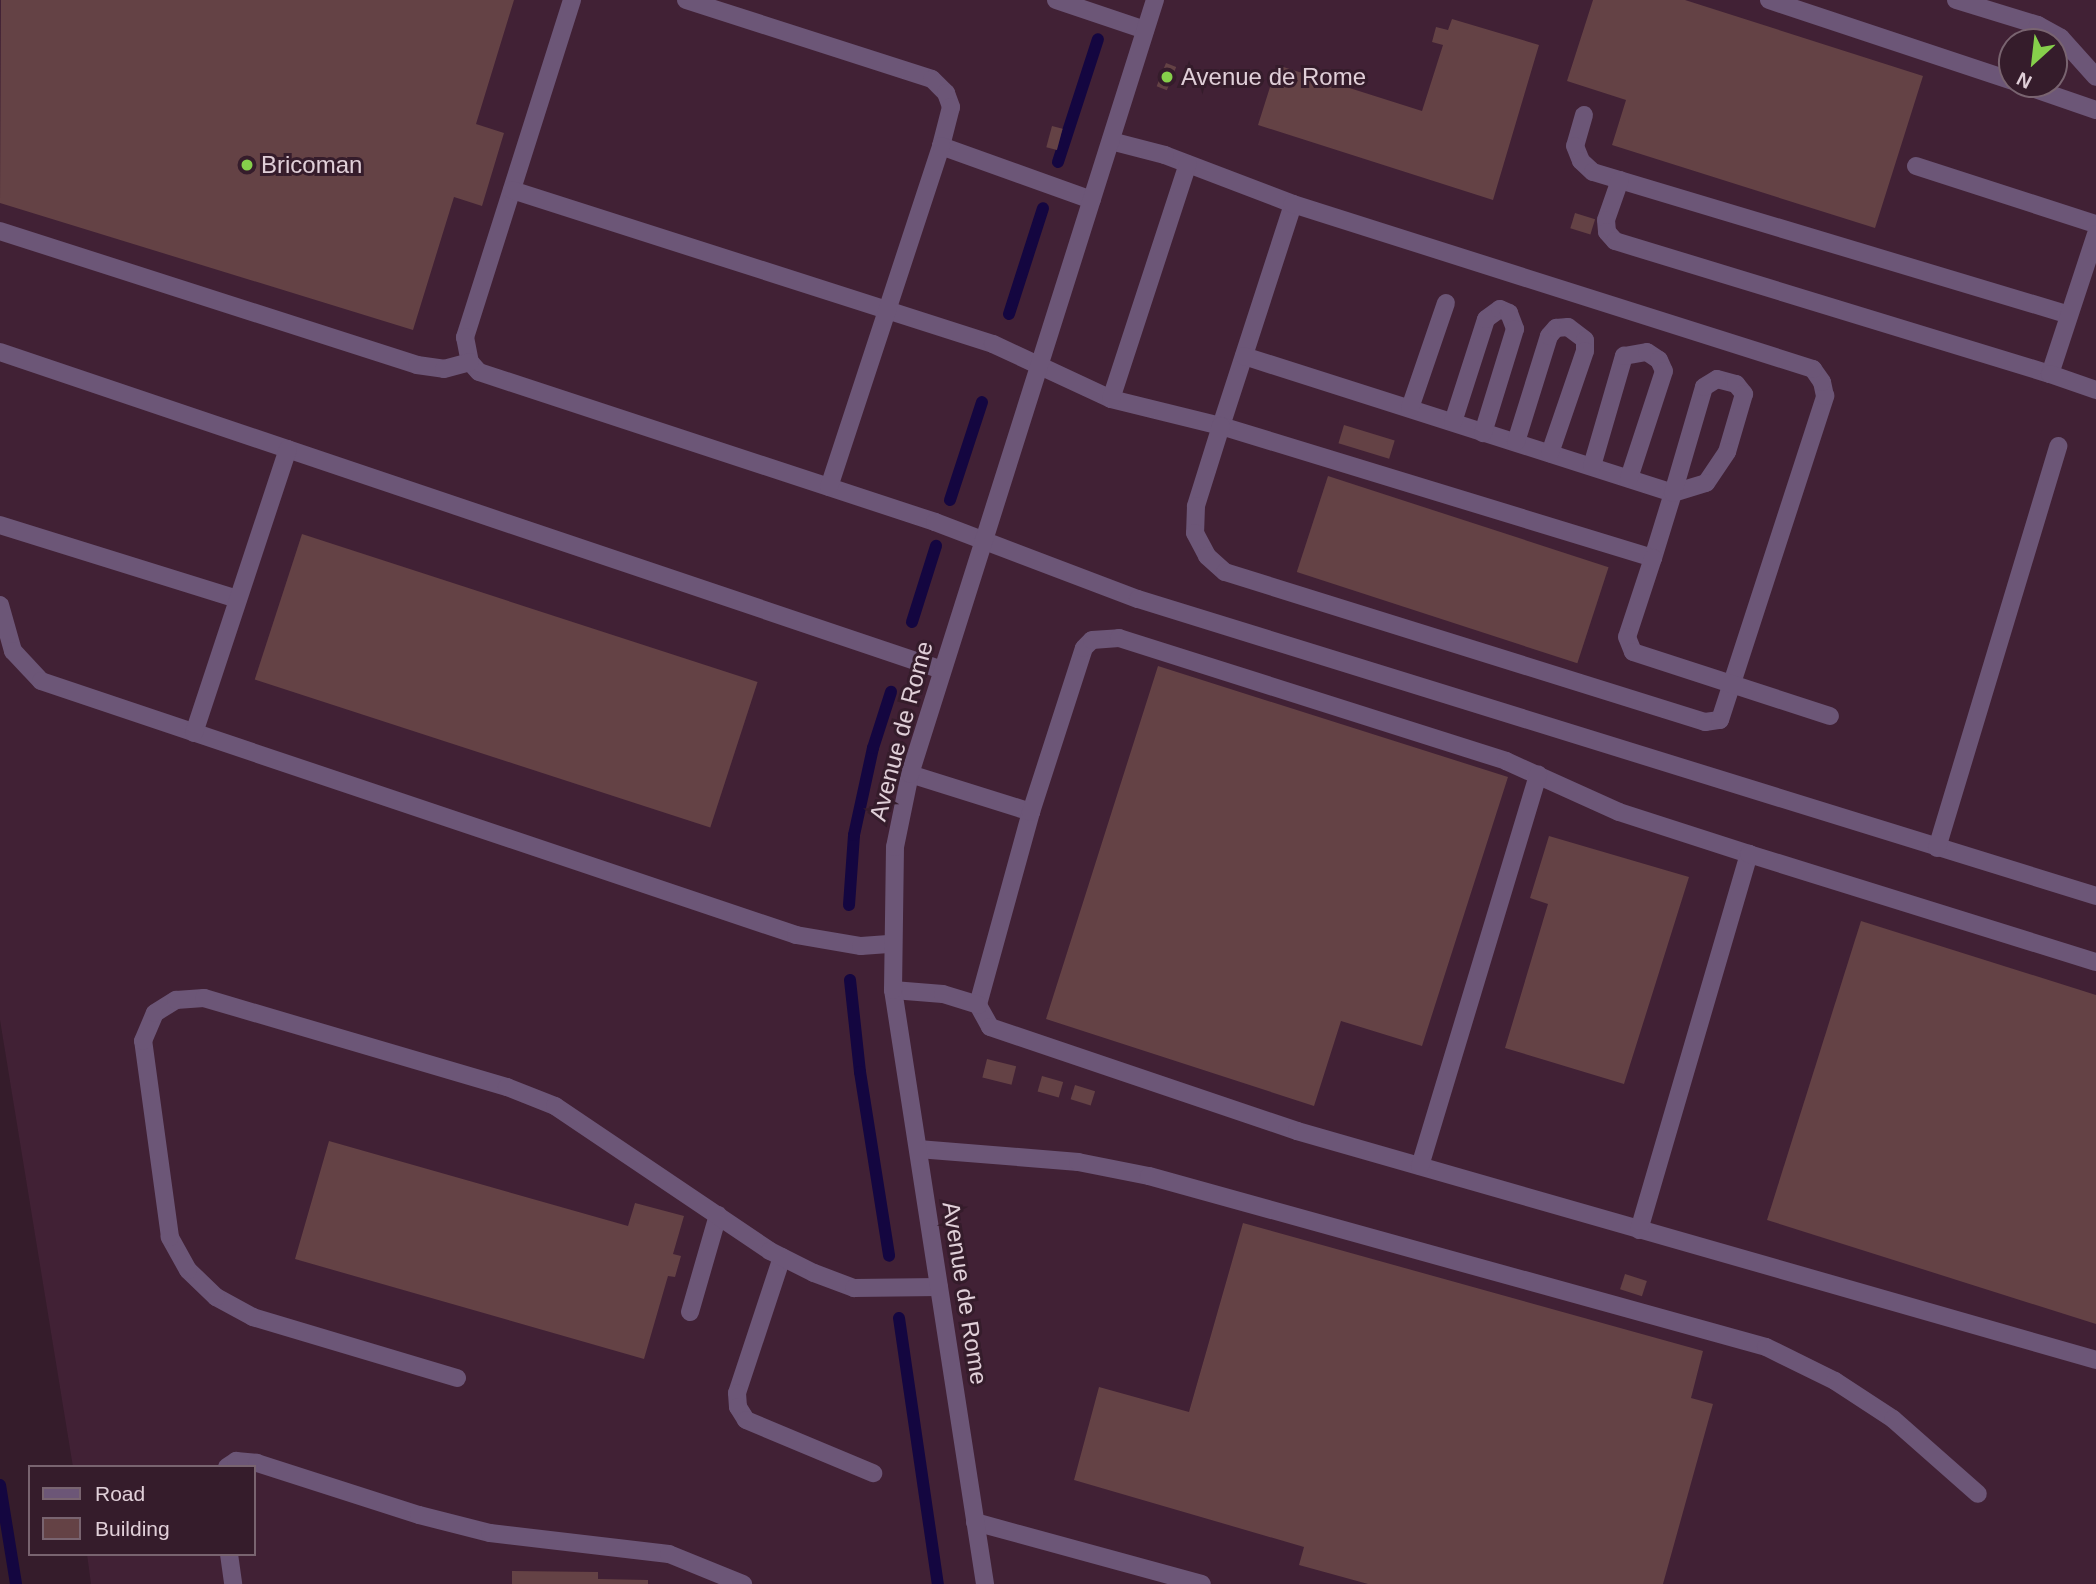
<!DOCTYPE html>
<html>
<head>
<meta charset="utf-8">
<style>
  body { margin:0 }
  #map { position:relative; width:2096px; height:1584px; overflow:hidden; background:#351c2b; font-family:Arial,sans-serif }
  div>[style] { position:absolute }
  .built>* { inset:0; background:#412135 }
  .stream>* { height:12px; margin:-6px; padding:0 6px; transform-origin:6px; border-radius:6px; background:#140640 }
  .building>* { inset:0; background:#644245; transform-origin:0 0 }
  .lane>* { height:18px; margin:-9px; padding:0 9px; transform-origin:9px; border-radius:9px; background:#6c5677 }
  .street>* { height:18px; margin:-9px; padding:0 9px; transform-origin:9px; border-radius:9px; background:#6c5677 }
  .dots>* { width:19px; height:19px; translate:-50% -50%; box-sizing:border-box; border:4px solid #351c2b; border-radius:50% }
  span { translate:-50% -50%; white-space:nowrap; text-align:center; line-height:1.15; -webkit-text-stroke:6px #351c2b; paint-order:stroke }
  .poi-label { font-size:24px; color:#e0cfd8 }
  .left { translate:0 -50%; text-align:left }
  .street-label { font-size:24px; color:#e0cfd8 }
  .legend { position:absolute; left:28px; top:1465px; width:228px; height:91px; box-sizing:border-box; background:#351c2b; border:2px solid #796470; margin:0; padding:9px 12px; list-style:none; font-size:21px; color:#e0cfd8 }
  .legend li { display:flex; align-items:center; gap:14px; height:35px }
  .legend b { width:35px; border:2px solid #796470 }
  .north { position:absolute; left:1998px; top:28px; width:70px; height:70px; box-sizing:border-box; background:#351c2b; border:2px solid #796470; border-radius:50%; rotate:207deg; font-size:19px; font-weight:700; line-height:28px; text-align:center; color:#e0cfd8 }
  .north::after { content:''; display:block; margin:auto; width:24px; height:32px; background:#86cf4b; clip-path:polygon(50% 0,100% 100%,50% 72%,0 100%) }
</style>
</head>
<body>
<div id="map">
  <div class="built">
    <div style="clip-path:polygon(evenodd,0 0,2096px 0,2096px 1584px,91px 1584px,87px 1554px,254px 1554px,254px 1467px,73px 1467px,0 1020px,0 0,2012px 42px,2054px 42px,2054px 84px,2012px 84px,2012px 42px)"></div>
  </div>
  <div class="stream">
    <div style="left:1058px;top:162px;width:129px;rotate:-72deg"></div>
    <div style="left:1009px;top:314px;width:111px;rotate:-72.2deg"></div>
    <div style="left:950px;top:500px;width:103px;rotate:-71.9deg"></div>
    <div style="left:912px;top:622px;width:80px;rotate:-72.5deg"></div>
    <div style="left:849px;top:905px;width:70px;rotate:-85.9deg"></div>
    <div style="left:854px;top:835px;width:89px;rotate:-77.7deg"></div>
    <div style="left:873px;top:748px;width:59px;rotate:-72.2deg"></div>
    <div style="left:850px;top:980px;width:93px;rotate:83.8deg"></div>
    <div style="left:860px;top:1072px;width:186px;rotate:81deg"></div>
    <div style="left:899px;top:1318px;width:269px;rotate:81.7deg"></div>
    <div style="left:0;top:1485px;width:100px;rotate:80.8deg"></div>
  </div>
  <div class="building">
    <div style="clip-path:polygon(1px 0,514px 0,476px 124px,504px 133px,482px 206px,454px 197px,413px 330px,0 203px)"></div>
    <div style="clip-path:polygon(1593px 0,1685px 0,1923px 76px,1875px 228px,1612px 145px,1626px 100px,1567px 81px)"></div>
    <div style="clip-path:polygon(1452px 19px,1539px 45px,1493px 200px,1258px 125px,1277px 65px,1422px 111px,1443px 45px,1432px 42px,1436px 27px,1448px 30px)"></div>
    <div style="left:1166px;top:63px;width:11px;height:25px;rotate:22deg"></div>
    <div style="left:1052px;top:126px;width:11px;height:22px;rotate:15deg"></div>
    <div style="left:1575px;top:213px;width:21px;height:16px;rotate:17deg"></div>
    <div style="left:1344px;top:425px;width:53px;height:19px;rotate:17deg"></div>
    <div style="left:1328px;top:476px;width:295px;height:101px;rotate:18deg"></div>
    <div style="left:302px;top:534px;width:479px;height:153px;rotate:18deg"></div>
    <div style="clip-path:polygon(1158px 666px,1508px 777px,1422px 1046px,1341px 1021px,1314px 1106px,1046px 1019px)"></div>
    <div style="clip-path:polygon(1549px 836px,1689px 877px,1624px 1084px,1505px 1048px,1548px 904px,1530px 898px)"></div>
    <div style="clip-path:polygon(1861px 921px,2096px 995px,2096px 1324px,1767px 1220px)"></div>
    <div style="left:987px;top:1059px;width:30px;height:19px;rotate:14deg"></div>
    <div style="left:1042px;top:1076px;width:22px;height:16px;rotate:16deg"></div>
    <div style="left:1075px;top:1085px;width:21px;height:15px;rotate:17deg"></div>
    <div style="clip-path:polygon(329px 1141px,628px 1226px,635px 1203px,684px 1216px,673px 1254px,681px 1256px,675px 1277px,668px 1276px,644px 1359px,295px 1259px)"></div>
    <div style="clip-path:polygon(1243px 1223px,1703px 1351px,1691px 1398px,1713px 1404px,1663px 1584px,1368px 1584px,1299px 1565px,1304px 1547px,1074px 1480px,1099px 1387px,1189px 1412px)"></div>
    <div style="left:1625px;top:1274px;width:23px;height:16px;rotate:18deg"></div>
    <div style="clip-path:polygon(512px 1571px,598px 1572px,598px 1579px,648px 1580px,648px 1584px,512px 1584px)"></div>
  </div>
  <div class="lane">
    <div style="left:572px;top:0;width:354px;rotate:107.6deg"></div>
    <div style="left:465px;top:337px;width:25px;rotate:79deg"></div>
    <div style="left:470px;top:362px;width:13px;rotate:48deg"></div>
    <div style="left:479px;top:372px;width:480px;rotate:18.2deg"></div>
    <div style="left:935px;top:522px;width:217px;rotate:20.8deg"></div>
    <div style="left:1138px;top:599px;width:1003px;rotate:17.22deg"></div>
    <div style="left:686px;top:0;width:258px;rotate:17.8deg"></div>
    <div style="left:932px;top:79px;width:20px;rotate:45deg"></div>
    <div style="left:946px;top:93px;width:15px;rotate:70deg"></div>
    <div style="left:951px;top:107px;width:40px;rotate:104.4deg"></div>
    <div style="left:941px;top:146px;width:160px;rotate:19.7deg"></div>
    <div style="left:1056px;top:0;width:94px;rotate:18.6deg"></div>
    <div style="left:1769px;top:0;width:256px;rotate:18.4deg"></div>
    <div style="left:1956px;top:0;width:86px;rotate:17deg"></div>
    <div style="left:2038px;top:25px;width:26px;rotate:29deg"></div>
    <div style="left:2061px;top:38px;width:52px;rotate:48.1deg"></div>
    <div style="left:2020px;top:84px;width:80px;rotate:18.9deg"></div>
    <div style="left:1584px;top:115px;width:32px;rotate:106deg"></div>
    <div style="left:1575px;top:146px;width:16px;rotate:68deg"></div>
    <div style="left:1581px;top:161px;width:16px;rotate:43deg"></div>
    <div style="left:1593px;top:172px;width:497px;rotate:16.7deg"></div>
    <div style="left:1916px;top:166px;width:189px;rotate:17.9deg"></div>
    <div style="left:1620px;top:180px;width:42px;rotate:109.3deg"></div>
    <div style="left:1606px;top:220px;width:12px;rotate:85deg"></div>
    <div style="left:1607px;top:232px;width:12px;rotate:48deg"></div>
    <div style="left:1615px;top:241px;width:455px;rotate:17deg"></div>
    <div style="left:2050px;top:374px;width:147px;rotate:-71.8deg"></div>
    <div style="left:512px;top:190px;width:505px;rotate:17.75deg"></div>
    <div style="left:993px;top:344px;width:130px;rotate:25deg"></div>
    <div style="left:1111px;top:399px;width:113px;rotate:13.8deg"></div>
    <div style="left:1221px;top:426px;width:233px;rotate:-72deg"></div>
    <div style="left:1293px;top:204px;width:137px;rotate:-159.1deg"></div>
    <div style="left:1165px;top:155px;width:56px;rotate:-165.5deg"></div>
    <div style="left:0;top:231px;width:438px;rotate:17.8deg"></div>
    <div style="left:417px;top:365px;width:27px;rotate:8deg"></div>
    <div style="left:444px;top:369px;width:27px;rotate:-15deg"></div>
    <div style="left:0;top:352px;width:994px;rotate:18.65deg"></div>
    <div style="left:1244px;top:356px;width:450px;rotate:17.7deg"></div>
    <div style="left:1673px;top:493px;width:68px;rotate:107.1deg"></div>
    <div style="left:1653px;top:558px;width:452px;rotate:-163deg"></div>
    <div style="left:1221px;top:426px;width:84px;rotate:107.4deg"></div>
    <div style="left:1196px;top:506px;width:27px;rotate:92deg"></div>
    <div style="left:1195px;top:533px;width:26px;rotate:62deg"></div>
    <div style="left:1207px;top:556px;width:24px;rotate:42deg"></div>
    <div style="left:1225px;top:572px;width:503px;rotate:17.35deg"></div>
    <div style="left:1705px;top:722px;width:15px;rotate:-8deg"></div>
    <div style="left:1720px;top:720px;width:341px;rotate:-72deg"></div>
    <div style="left:1825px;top:396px;width:14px;rotate:-102deg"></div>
    <div style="left:1822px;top:382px;width:16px;rotate:-125deg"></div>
    <div style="left:1813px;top:369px;width:546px;rotate:-162.4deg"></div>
    <div style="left:2050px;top:374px;width:49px;rotate:19.2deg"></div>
    <div style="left:1717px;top:379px;width:20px;rotate:15deg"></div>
    <div style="left:1736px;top:384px;width:13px;rotate:51deg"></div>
    <div style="left:1744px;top:394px;width:60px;rotate:106.3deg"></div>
    <div style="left:1727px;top:452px;width:37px;rotate:124deg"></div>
    <div style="left:1706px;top:483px;width:34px;rotate:163deg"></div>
    <div style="left:1673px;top:493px;width:110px;rotate:-73.7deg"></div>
    <div style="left:1704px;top:387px;width:15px;rotate:-32deg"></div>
    <div style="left:1111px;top:399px;width:247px;rotate:-71.9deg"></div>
    <div style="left:1410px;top:408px;width:111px;rotate:-71.1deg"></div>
    <div style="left:1453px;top:422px;width:108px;rotate:-72.2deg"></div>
    <div style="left:1486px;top:319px;width:17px;rotate:-36deg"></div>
    <div style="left:1500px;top:309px;width:10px;rotate:24deg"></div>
    <div style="left:1509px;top:313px;width:17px;rotate:69deg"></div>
    <div style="left:1515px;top:329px;width:109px;rotate:107.1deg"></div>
    <div style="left:1516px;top:442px;width:111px;rotate:-72.7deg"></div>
    <div style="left:1549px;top:336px;width:11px;rotate:-49deg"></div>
    <div style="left:1556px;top:328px;width:12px;rotate:-5deg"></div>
    <div style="left:1568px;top:327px;width:21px;rotate:37deg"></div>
    <div style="left:1585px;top:340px;width:11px;rotate:90deg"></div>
    <div style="left:1585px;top:351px;width:108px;rotate:108.9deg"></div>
    <div style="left:1592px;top:466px;width:115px;rotate:-73.8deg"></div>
    <div style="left:1624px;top:356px;width:23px;rotate:-10deg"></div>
    <div style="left:1647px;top:352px;width:14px;rotate:34deg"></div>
    <div style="left:1659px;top:360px;width:12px;rotate:66deg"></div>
    <div style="left:1664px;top:371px;width:113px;rotate:108.1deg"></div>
    <div style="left:829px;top:487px;width:359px;rotate:-71.8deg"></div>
    <div style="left:0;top:525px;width:249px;rotate:17.3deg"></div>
    <div style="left:1653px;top:558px;width:83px;rotate:108.2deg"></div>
    <div style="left:1627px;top:637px;width:16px;rotate:68deg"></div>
    <div style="left:1633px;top:652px;width:207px;rotate:18deg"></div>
    <div style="left:0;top:605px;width:48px;rotate:74.2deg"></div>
    <div style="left:13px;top:651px;width:41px;rotate:47deg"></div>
    <div style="left:41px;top:681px;width:797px;rotate:18.59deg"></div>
    <div style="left:796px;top:935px;width:66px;rotate:9.6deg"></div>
    <div style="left:861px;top:946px;width:31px;rotate:-4deg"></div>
    <div style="left:194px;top:733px;width:299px;rotate:-71.7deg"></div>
    <div style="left:910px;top:774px;width:127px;rotate:17.4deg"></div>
    <div style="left:1031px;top:812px;width:200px;rotate:105.4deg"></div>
    <div style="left:978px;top:1005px;width:25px;rotate:61deg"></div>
    <div style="left:990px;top:1027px;width:324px;rotate:18.7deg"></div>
    <div style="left:1297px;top:1131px;width:831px;rotate:15.99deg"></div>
    <div style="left:1031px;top:812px;width:172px;rotate:-72.1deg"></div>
    <div style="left:1084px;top:648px;width:11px;rotate:-45deg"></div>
    <div style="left:1092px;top:640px;width:27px;rotate:-4deg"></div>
    <div style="left:1119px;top:638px;width:406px;rotate:17.6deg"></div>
    <div style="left:1506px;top:761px;width:124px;rotate:24.3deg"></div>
    <div style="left:1619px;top:812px;width:137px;rotate:17.9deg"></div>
    <div style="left:1937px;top:848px;width:420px;rotate:-73.2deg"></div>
    <div style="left:893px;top:990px;width:50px;rotate:4.6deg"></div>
    <div style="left:943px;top:994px;width:37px;rotate:17deg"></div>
    <div style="left:918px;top:1149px;width:161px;rotate:4.6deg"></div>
    <div style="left:1078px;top:1162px;width:72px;rotate:11.2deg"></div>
    <div style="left:1149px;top:1176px;width:640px;rotate:15.49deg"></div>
    <div style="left:1766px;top:1347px;width:77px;rotate:26.2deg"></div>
    <div style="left:1835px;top:1381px;width:69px;rotate:33.2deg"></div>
    <div style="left:1893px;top:1419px;width:113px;rotate:41.4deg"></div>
    <div style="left:1420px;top:1166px;width:409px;rotate:-73.2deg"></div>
    <div style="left:1639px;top:1230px;width:392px;rotate:-73.7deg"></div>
    <div style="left:1749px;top:854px;width:363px;rotate:17.3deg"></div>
    <div style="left:782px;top:1257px;width:143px;rotate:108.3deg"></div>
    <div style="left:737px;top:1393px;width:14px;rotate:86deg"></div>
    <div style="left:738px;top:1407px;width:15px;rotate:58deg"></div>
    <div style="left:746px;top:1420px;width:138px;rotate:22.7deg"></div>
    <div style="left:690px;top:1312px;width:101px;rotate:-73.9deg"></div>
    <div style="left:457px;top:1378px;width:213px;rotate:-163.4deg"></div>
    <div style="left:253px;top:1317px;width:42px;rotate:-151.6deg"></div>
    <div style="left:216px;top:1297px;width:39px;rotate:-136deg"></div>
    <div style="left:188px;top:1270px;width:38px;rotate:-119deg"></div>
    <div style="left:170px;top:1237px;width:198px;rotate:-97.8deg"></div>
    <div style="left:143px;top:1041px;width:30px;rotate:-67deg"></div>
    <div style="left:155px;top:1013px;width:25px;rotate:-32deg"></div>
    <div style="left:176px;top:1000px;width:28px;rotate:-4deg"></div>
    <div style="left:204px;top:998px;width:316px;rotate:16.4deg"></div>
    <div style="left:507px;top:1087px;width:52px;rotate:21.6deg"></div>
    <div style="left:555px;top:1106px;width:259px;rotate:34deg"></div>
    <div style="left:770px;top:1251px;width:49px;rotate:26.6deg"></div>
    <div style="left:814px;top:1273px;width:43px;rotate:20.6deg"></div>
    <div style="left:854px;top:1288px;width:85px;rotate:-0.7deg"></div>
    <div style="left:227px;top:1467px;width:11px;rotate:-34deg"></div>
    <div style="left:236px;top:1461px;width:21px;rotate:5deg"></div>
    <div style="left:257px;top:1463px;width:170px;rotate:17.8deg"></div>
    <div style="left:419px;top:1515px;width:73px;rotate:14.2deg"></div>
    <div style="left:490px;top:1533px;width:180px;rotate:6.7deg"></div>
    <div style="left:669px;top:1554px;width:80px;rotate:22.1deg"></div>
    <div style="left:975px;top:1522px;width:235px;rotate:15.3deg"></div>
    <div style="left:229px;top:1554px;width:30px;rotate:82deg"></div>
  </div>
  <div class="street">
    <div style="left:985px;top:1584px;width:601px;rotate:-98.8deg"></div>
    <div style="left:893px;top:990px;width:143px;rotate:-89.2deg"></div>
    <div style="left:895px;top:847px;width:75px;rotate:-78.4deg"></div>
    <div style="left:910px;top:774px;width:812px;rotate:-72.44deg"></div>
  </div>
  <div class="dots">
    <div style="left:1167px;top:77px;background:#86cf4b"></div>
    <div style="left:247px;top:165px;background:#86cf4b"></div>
  </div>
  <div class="poi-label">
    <span class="left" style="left:1181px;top:77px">Avenue de Rome</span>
    <span class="left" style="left:261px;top:165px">Bricoman</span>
  </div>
  <div class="street-label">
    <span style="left:901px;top:731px;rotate:-75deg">Avenue de Rome</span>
    <span style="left:965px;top:1293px;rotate:81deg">Avenue de Rome</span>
  </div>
  <ul class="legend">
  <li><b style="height:9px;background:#6c5677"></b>Road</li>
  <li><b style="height:19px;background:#644245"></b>Building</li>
  </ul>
  <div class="north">N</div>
</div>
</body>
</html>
